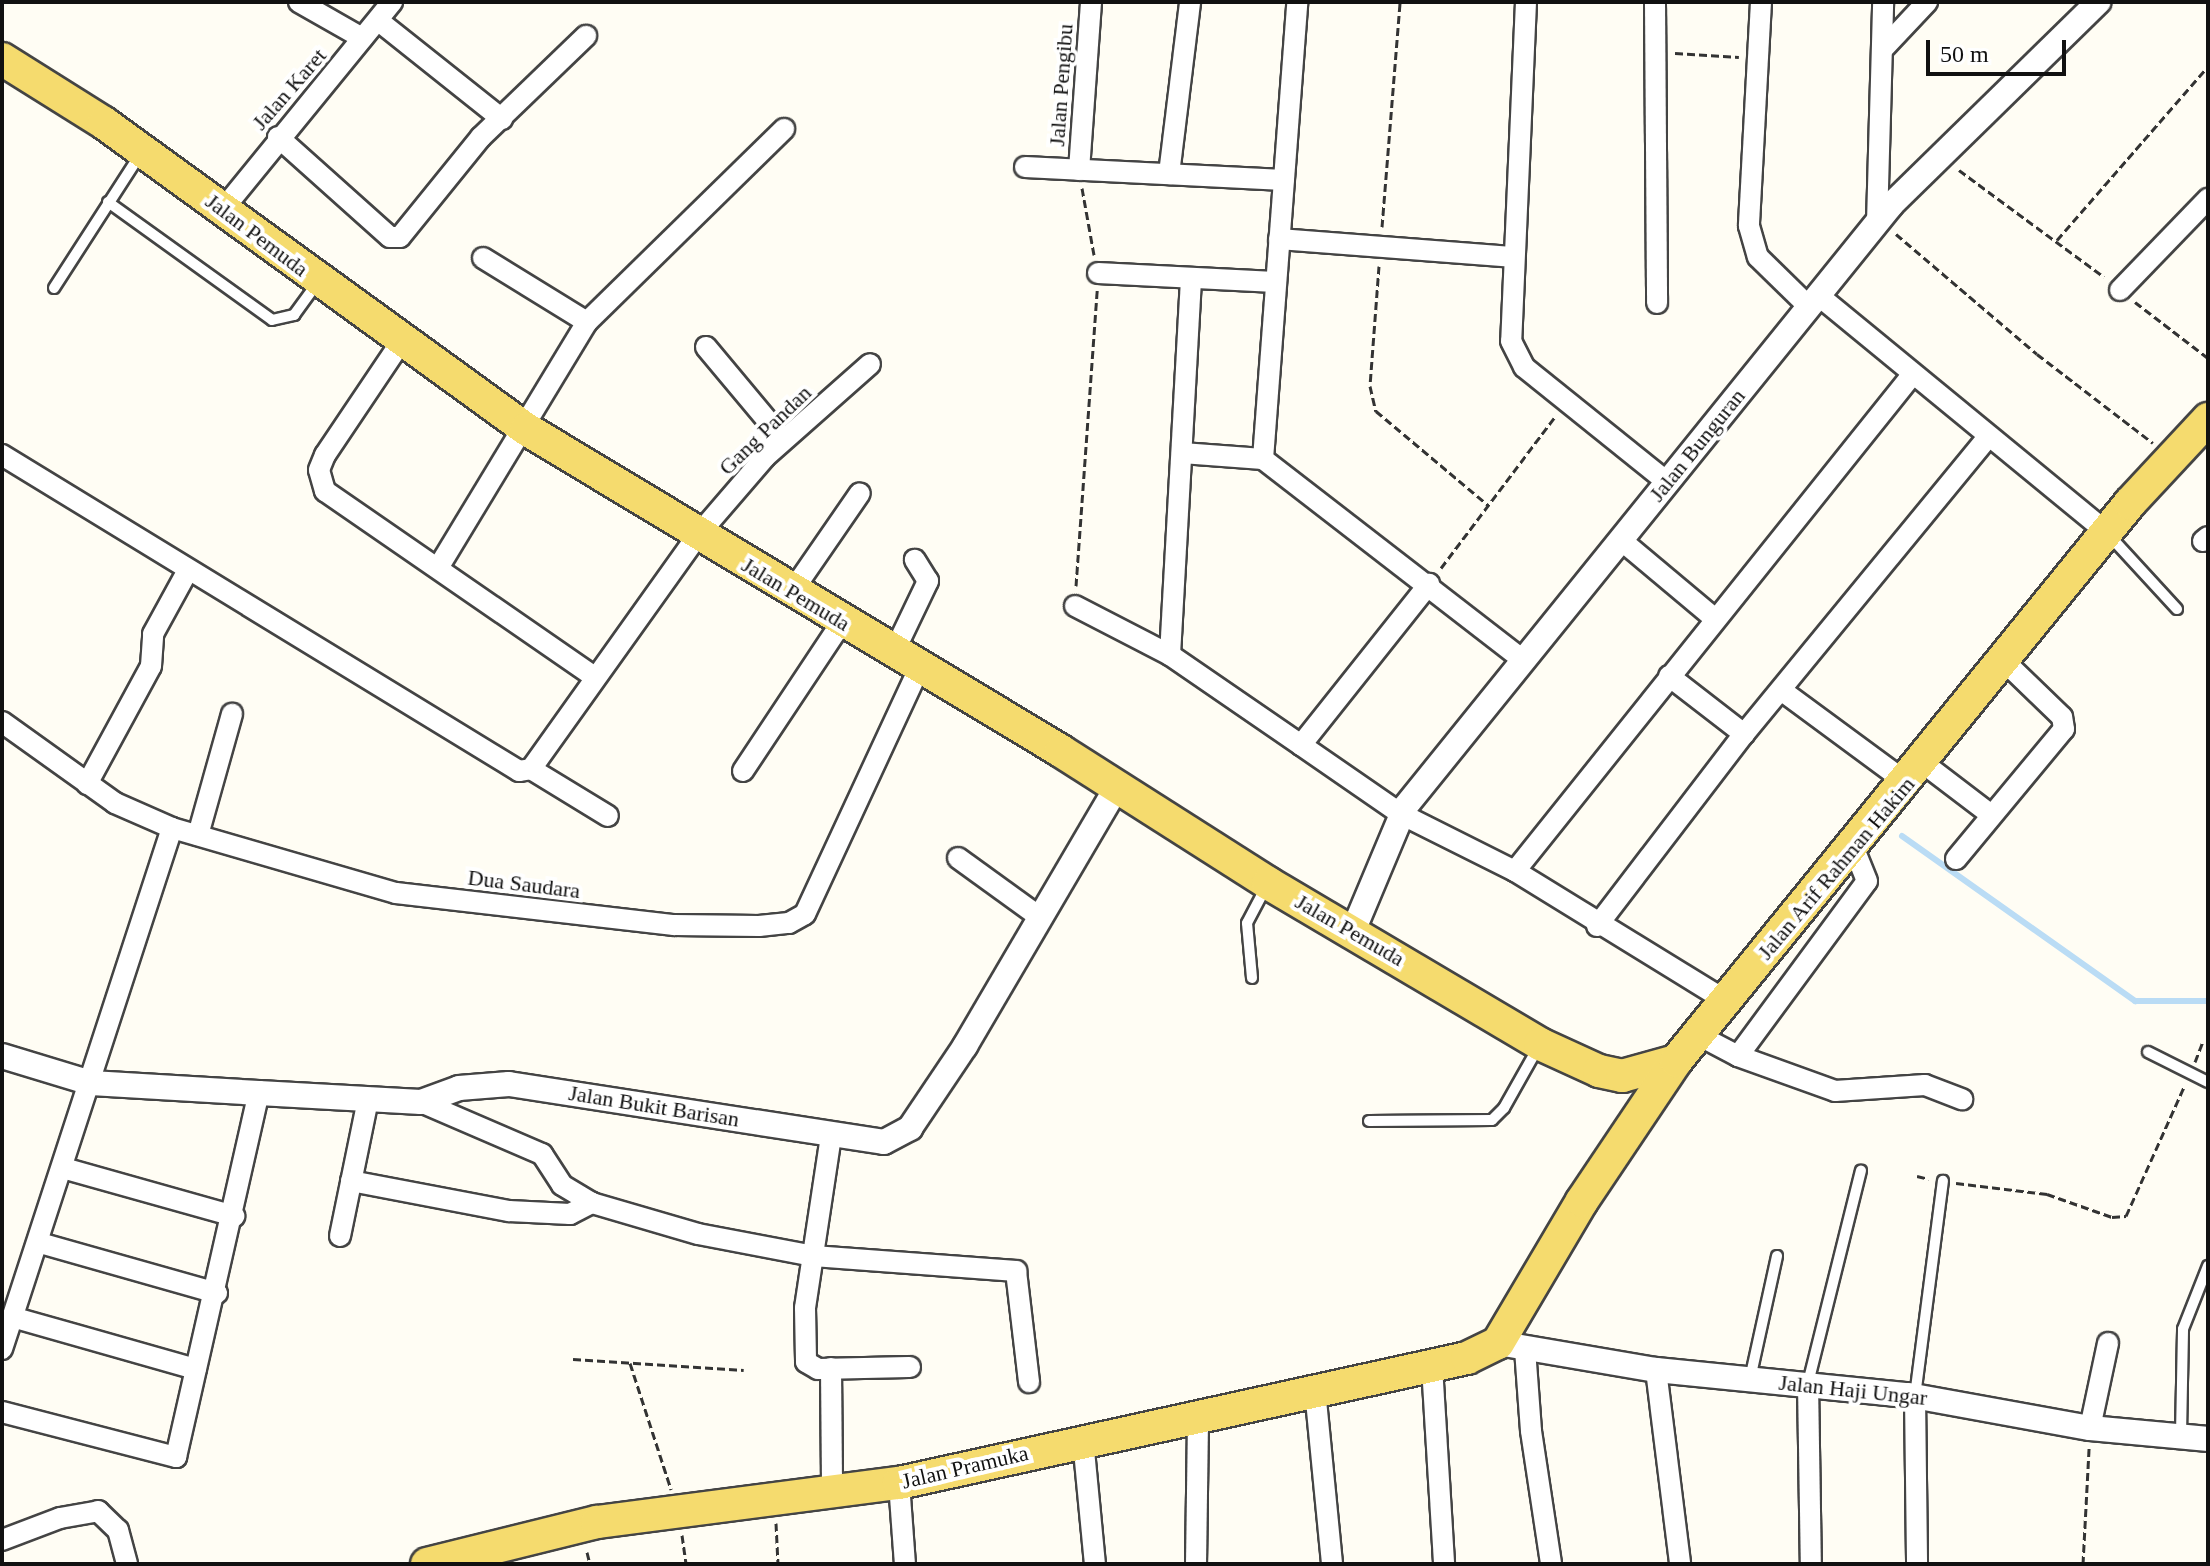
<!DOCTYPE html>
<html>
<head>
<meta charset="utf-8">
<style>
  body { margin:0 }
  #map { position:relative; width:2210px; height:1566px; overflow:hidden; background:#fffdf4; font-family:Georgia,serif }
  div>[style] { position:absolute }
  .stream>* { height:6px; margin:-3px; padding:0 3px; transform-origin:3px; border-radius:3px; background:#badcf5 }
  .path>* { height:3px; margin-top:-1.5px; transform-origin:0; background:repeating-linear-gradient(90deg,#333 0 8px,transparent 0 12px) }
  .roads { filter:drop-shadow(2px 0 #444) drop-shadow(-2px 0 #444) drop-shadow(0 2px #444) drop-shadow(0 -2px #444) }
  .service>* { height:10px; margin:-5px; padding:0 5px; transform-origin:5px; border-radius:5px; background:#fff }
  .minor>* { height:20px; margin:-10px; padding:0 10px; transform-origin:10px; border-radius:10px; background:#fff }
  .tertiary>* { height:24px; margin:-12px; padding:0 12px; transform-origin:12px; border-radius:12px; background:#fff }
  .primary>* { height:32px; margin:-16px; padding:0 16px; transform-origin:16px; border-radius:16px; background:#f5db6e }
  span { translate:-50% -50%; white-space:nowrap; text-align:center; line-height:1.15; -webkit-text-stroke:8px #fff; paint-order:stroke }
  .street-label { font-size:22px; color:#111 }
  .frame { position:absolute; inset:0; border:4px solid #111; pointer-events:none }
  .scale { position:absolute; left:1926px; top:40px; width:140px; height:36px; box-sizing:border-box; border:4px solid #111; border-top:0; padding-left:10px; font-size:24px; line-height:28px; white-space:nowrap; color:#111; -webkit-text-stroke:6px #fff; paint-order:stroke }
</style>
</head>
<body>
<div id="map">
  <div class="stream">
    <div style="left:1902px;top:836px;width:286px;rotate:35.3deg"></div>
    <div style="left:2135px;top:1001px;width:73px"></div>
  </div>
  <div class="path">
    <div style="left:1675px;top:53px;width:64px;rotate:3.6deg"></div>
    <div style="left:1959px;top:170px;width:180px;rotate:36.4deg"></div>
    <div style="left:1082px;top:188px;width:68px;rotate:79.8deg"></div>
    <div style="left:1382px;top:227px;width:226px;rotate:-85.4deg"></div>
    <div style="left:1896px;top:234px;width:185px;rotate:40.4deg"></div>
    <div style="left:2037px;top:354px;width:146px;rotate:37.5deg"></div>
    <div style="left:2057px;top:240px;width:230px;rotate:-49deg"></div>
    <div style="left:1379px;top:266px;width:120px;rotate:94.3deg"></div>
    <div style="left:1370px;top:386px;width:26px;rotate:77deg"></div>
    <div style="left:1376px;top:411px;width:146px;rotate:40deg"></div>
    <div style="left:2135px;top:302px;width:92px;rotate:37.5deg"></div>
    <div style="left:1441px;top:568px;width:188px;rotate:-53deg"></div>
    <div style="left:1076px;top:586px;width:297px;rotate:-85.9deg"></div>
    <div style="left:2195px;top:1062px;width:22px;rotate:-69deg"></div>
    <div style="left:1917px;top:1176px;width:12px;rotate:14deg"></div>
    <div style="left:1956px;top:1183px;width:92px;rotate:6.9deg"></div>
    <div style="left:2047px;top:1194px;width:69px;rotate:19.5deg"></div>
    <div style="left:2112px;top:1217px;width:14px;rotate:-4deg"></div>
    <div style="left:2126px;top:1216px;width:141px;rotate:-65.8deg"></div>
    <div style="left:573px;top:1359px;width:171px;rotate:3.7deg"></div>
    <div style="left:630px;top:1363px;width:133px;rotate:72deg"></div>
    <div style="left:776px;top:1523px;width:41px;rotate:87.2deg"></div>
    <div style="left:682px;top:1535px;width:29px;rotate:82deg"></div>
    <div style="left:587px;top:1552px;width:12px;rotate:76deg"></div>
    <div style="left:2083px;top:1564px;width:116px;rotate:-87deg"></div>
  </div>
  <div class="roads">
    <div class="service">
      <div style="left:108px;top:202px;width:202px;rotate:35.7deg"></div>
      <div style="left:272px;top:320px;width:23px;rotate:-13deg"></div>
      <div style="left:294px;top:315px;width:41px;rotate:-54deg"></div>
      <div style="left:54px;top:288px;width:161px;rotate:-57.2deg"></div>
      <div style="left:2108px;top:534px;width:102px;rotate:47.4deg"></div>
      <div style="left:1252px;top:978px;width:55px;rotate:-95.2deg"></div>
      <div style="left:1247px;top:923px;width:43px;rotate:-62.2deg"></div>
      <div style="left:2148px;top:1052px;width:67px;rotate:26.6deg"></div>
      <div style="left:1369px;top:1121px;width:123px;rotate:-0.5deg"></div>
      <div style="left:1492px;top:1120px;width:17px;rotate:-45deg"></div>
      <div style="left:1504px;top:1108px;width:71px;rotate:-60.6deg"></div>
      <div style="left:1750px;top:1379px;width:126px;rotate:-77.6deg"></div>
      <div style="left:1808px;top:1383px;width:219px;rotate:-76deg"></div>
      <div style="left:1915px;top:1396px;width:217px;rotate:-82.6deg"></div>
      <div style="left:2181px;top:1435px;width:106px;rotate:-88.9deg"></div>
      <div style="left:2183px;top:1329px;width:68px;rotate:-68.4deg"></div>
    </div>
    <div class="minor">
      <div style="left:299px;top:2px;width:73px;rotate:29.7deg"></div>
      <div style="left:1526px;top:2px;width:339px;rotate:92.5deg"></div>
      <div style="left:1511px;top:341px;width:29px;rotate:63deg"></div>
      <div style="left:1524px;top:367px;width:184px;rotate:38.8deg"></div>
      <div style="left:1655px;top:2px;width:301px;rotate:89.6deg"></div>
      <div style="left:1761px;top:2px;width:224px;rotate:93.1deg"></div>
      <div style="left:1749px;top:226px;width:32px;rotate:74deg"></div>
      <div style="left:1758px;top:257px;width:70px;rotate:44.4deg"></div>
      <div style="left:380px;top:22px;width:156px;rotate:38.5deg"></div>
      <div style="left:1882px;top:50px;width:66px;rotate:-46.8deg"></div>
      <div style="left:278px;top:137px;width:150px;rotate:41.8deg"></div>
      <div style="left:390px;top:237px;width:10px"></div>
      <div style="left:400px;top:237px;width:129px;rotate:-51deg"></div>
      <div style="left:481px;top:137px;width:146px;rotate:-43.9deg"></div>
      <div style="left:1025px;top:167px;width:259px;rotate:2.9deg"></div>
      <div style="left:1079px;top:170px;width:168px;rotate:-85.9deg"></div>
      <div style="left:1169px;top:174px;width:173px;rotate:-83deg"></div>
      <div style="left:224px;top:208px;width:266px;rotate:-50.8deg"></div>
      <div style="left:1877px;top:223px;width:221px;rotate:-88.4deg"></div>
      <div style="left:1279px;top:239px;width:233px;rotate:4.4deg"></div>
      <div style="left:483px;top:258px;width:122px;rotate:31.6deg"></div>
      <div style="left:1098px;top:273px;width:177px;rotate:2.9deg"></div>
      <div style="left:2120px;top:290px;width:127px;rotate:-46deg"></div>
      <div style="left:1818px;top:295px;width:374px;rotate:39.4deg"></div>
      <div style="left:401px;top:342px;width:136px;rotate:123.9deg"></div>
      <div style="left:325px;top:455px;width:16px;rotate:112deg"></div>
      <div style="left:319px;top:470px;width:22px;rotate:74deg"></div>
      <div style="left:325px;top:491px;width:326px;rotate:34.6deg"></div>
      <div style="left:706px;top:347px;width:120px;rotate:50.1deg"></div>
      <div style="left:1182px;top:453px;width:81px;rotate:4.2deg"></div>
      <div style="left:1263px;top:459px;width:458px;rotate:-85.7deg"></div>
      <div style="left:2px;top:455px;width:606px;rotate:31.43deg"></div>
      <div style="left:519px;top:771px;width:12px;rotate:-9deg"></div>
      <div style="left:531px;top:769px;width:287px;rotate:-54.5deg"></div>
      <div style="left:698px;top:535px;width:103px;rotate:-49.3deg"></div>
      <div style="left:765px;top:457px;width:140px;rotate:-41.5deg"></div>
      <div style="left:1263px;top:459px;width:329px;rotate:37.7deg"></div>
      <div style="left:1621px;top:540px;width:121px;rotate:40deg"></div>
      <div style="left:2203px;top:541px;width:6px;rotate:-39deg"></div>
      <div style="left:438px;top:568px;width:288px;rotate:-58.8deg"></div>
      <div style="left:587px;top:322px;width:276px;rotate:-44.4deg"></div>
      <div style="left:791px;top:593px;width:121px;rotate:-55.4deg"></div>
      <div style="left:1075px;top:606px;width:107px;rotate:27.3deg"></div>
      <div style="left:1170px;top:655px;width:159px;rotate:34.5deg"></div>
      <div style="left:1301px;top:745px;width:206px;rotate:-51.5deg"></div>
      <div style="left:894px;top:652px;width:79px;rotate:-64.4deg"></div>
      <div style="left:928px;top:581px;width:25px;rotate:-122deg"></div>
      <div style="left:1170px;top:655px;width:376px;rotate:-86.8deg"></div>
      <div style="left:1669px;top:676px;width:95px;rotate:37.7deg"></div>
      <div style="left:1781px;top:690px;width:157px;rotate:36.4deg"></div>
      <div style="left:2px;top:722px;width:139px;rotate:35.6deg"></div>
      <div style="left:115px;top:803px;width:62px;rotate:23.7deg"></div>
      <div style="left:172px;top:828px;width:233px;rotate:16.2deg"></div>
      <div style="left:396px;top:893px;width:280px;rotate:6.6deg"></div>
      <div style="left:674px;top:925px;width:85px;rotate:0.7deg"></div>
      <div style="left:759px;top:926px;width:30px;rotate:-6deg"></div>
      <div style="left:789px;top:923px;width:18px;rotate:-29deg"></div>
      <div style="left:805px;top:914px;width:273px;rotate:-65.1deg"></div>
      <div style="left:1301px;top:745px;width:121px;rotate:34.6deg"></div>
      <div style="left:1401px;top:814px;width:127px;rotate:26.6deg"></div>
      <div style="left:1515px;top:871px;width:246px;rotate:31.6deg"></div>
      <div style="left:1923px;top:763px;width:84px;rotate:37.3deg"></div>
      <div style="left:531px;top:769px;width:90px;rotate:31.4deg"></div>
      <div style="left:743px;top:771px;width:179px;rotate:-56.4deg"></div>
      <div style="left:87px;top:784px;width:134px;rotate:-61.5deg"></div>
      <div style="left:151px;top:666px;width:32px;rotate:-86deg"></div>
      <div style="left:153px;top:634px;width:71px;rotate:-61.3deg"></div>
      <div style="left:198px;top:835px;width:126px;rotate:-74.3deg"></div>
      <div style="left:958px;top:858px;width:102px;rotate:35.9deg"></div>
      <div style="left:1956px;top:859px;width:169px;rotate:-50.3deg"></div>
      <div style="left:2064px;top:729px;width:12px;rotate:-99deg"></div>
      <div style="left:2062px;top:717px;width:81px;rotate:-136deg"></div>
      <div style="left:1515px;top:871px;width:635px;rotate:-51.33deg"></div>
      <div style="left:1597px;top:926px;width:242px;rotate:-52.6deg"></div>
      <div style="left:1744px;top:734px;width:383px;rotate:-50.6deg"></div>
      <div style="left:1698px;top:1035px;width:45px;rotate:27.7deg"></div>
      <div style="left:1738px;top:1056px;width:103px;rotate:19.8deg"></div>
      <div style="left:1835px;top:1091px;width:90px;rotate:-3.8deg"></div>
      <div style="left:1925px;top:1085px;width:40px;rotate:21deg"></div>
      <div style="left:1738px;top:1056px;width:217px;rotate:-53.6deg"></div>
      <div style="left:1867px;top:881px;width:35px;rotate:-112deg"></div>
      <div style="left:421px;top:1102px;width:132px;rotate:23.3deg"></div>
      <div style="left:542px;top:1154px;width:37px;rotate:57deg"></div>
      <div style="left:562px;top:1185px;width:35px;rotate:31deg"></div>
      <div style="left:592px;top:1203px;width:110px;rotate:16.3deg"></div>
      <div style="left:698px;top:1234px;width:117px;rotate:10.8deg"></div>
      <div style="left:813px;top:1256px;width:204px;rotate:4.2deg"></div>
      <div style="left:1016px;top:1271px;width:112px;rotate:83.3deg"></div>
      <div style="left:831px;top:1136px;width:174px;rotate:98.6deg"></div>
      <div style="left:805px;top:1308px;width:54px;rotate:88.9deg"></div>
      <div style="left:806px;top:1362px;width:14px;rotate:30deg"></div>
      <div style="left:818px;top:1369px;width:92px;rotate:-1.2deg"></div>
      <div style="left:63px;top:1168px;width:178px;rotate:15.7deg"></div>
      <div style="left:351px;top:1181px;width:161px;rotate:10.8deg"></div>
      <div style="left:509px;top:1211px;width:61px;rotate:2.8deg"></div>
      <div style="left:570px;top:1214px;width:25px;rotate:-27deg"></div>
      <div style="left:340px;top:1236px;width:140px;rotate:-78.4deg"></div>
      <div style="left:40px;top:1243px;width:184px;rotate:15.8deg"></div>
      <div style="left:12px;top:1317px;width:191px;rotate:15.8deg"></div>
      <div style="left:2px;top:1349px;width:548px;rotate:-71.93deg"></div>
      <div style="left:1525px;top:1349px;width:82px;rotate:85.8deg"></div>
      <div style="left:1531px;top:1431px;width:134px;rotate:81.4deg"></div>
      <div style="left:1432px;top:1366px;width:198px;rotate:86.5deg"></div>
      <div style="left:831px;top:1368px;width:125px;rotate:89.5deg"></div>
      <div style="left:1656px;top:1370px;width:195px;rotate:82.9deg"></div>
      <div style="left:1808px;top:1383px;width:181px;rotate:89.1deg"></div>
      <div style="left:1315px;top:1390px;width:175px;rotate:84.4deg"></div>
      <div style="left:1915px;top:1396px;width:168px;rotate:89.3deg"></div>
      <div style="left:2px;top:1412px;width:180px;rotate:14.5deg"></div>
      <div style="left:176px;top:1457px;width:373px;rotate:-77.2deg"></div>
      <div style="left:2090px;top:1428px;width:87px;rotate:-78deg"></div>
      <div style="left:1083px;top:1440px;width:125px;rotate:84.5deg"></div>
      <div style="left:899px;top:1483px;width:81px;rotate:85.8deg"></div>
      <div style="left:2px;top:1540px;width:62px;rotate:-20.8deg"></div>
      <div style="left:60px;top:1518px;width:39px;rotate:-10deg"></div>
      <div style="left:98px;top:1511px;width:28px;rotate:44deg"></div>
      <div style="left:118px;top:1530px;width:35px;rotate:75deg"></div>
      <div style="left:1196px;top:1564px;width:149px;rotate:-89.2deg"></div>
    </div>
    <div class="tertiary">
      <div style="left:1353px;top:931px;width:134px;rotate:-67.2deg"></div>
      <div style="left:1405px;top:807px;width:775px;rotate:-51.07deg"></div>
      <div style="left:1892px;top:204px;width:289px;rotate:-44.4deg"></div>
      <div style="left:2px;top:1056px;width:93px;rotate:16.9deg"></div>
      <div style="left:91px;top:1083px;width:168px;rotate:3.4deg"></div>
      <div style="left:259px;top:1093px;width:162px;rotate:3.2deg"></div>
      <div style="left:421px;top:1102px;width:40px;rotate:-20.2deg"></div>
      <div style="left:459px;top:1088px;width:50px;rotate:-4.6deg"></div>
      <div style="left:509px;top:1084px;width:379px;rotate:8.8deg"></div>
      <div style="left:884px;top:1142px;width:30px;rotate:-28deg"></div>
      <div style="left:910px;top:1128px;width:99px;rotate:-56.1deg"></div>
      <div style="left:965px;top:1046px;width:300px;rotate:-59.6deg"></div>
      <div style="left:1498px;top:1343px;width:160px;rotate:9.7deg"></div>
      <div style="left:1656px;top:1370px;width:253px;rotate:5.7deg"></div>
      <div style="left:1908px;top:1395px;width:185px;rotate:10.3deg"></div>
      <div style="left:2090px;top:1428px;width:119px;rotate:5.3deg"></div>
    </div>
    <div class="primary">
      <div style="left:2px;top:59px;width:120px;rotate:32.1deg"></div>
      <div style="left:104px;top:123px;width:521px;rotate:35.95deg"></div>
      <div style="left:526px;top:429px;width:624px;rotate:31.04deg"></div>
      <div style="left:1061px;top:751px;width:246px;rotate:32.5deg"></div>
      <div style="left:1268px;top:883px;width:316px;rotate:30.6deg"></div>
      <div style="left:1540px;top:1044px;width:65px;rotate:24.6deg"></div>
      <div style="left:1599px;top:1071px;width:24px;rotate:12deg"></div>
      <div style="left:1622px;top:1076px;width:56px;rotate:-15.5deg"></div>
      <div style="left:427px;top:1564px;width:175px;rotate:-13.9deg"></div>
      <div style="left:597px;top:1522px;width:305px;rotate:-7.4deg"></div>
      <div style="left:899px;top:1483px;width:582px;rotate:-12.41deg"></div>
      <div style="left:1467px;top:1358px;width:34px;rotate:-26deg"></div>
      <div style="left:1498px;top:1343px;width:165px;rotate:-59.4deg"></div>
      <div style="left:1582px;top:1201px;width:169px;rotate:-56.1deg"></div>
      <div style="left:1676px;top:1061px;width:719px;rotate:-50.87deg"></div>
      <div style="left:2130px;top:503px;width:115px;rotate:-47.1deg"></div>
    </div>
  </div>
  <div class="street-label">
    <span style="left:1061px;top:85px;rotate:-86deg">Jalan Pengibu</span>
    <span style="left:289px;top:89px;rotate:-49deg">Jalan Karet</span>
    <span style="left:257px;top:235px;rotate:37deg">Jalan Pemuda</span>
    <span style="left:765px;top:430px;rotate:-44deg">Gang Pandan</span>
    <span style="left:1697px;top:445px;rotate:-51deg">Jalan Bunguran</span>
    <span style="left:796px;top:594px;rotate:31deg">Jalan Pemuda</span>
    <span style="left:1836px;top:868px;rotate:-50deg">Jalan Arif Rahman Hakim</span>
    <span style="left:524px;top:884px;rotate:7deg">Dua Saudara</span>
    <span style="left:1350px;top:930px;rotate:30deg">Jalan Pemuda</span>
    <span style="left:654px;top:1106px;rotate:9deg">Jalan Bukit Barisan</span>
    <span style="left:1853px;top:1390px;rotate:6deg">Jalan Haji Ungar</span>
    <span style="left:965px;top:1467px;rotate:-13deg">Jalan Pramuka</span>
  </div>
  <div class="frame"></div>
  <div class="scale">50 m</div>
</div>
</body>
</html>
